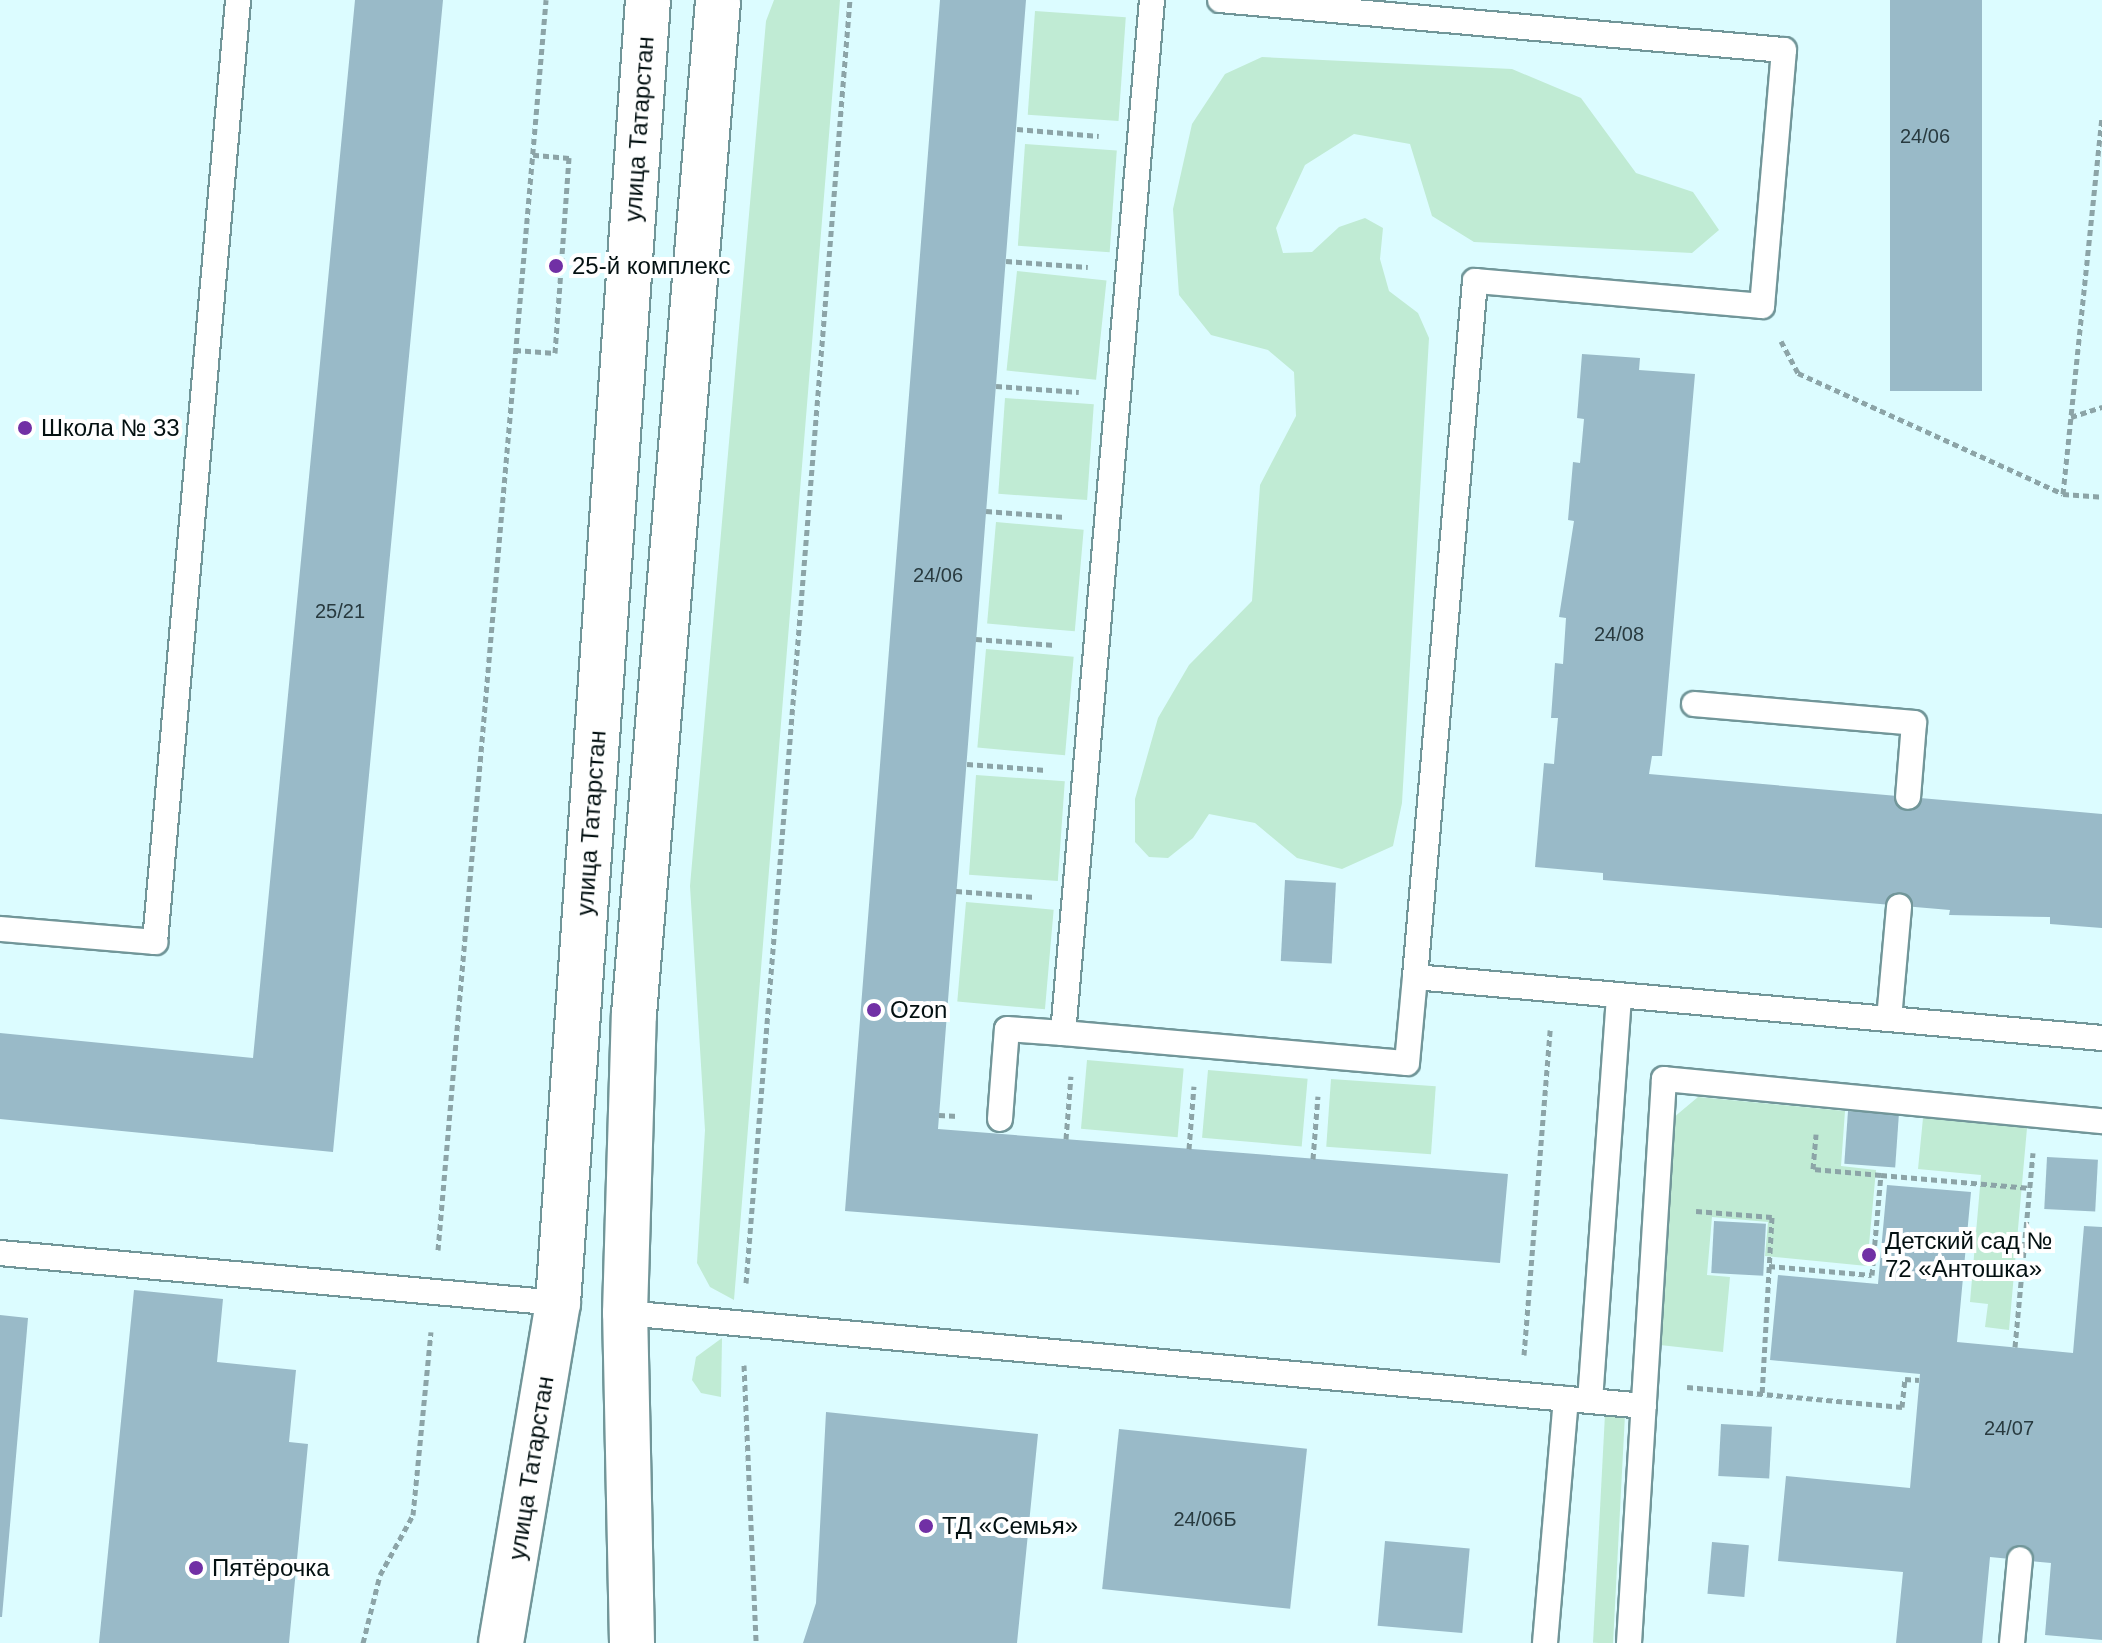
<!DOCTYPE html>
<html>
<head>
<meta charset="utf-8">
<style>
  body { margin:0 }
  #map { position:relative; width:2102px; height:1643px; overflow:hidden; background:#dcfcff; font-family:Arial,sans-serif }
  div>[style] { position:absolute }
  .green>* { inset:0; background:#c0ebd4; transform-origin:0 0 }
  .building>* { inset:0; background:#99bac8; transform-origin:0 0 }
  .path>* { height:5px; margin-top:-2.5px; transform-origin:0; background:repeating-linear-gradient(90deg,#8ca4a7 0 6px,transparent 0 10px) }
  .roads { filter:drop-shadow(2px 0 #719699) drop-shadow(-2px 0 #719699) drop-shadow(0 2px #719699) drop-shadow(0 -2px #719699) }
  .service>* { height:24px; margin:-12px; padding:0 12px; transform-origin:12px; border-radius:12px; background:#fff }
  .tertiary>* { height:44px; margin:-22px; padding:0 22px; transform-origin:22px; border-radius:22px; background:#fff }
  .dots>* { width:22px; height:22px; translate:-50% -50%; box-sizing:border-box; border:4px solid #fff; border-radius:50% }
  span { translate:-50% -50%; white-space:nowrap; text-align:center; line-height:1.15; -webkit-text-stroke:8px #fff; paint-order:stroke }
  .number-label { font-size:20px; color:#283a3f }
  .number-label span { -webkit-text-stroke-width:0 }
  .street-label { font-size:24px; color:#031011 }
  .poi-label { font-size:24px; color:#031011 }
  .left { translate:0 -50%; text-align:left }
</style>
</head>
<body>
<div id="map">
  <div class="green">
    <div style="clip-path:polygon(774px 0,840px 0,734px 1300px,710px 1287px,697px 1263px,705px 1130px,690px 886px,766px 21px)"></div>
    <div style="left:1035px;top:11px;width:91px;height:104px;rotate:4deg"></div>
    <div style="clip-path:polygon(1262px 57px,1512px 69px,1581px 98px,1636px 173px,1693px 192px,1719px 230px,1692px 253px,1474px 242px,1432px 216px,1410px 144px,1354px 134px,1305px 165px,1276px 228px,1283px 253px,1312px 252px,1339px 227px,1365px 218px,1383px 228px,1380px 259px,1389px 291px,1418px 313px,1429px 338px,1402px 803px,1393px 846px,1342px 869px,1297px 858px,1255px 823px,1209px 814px,1193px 838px,1168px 858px,1149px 857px,1135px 842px,1135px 799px,1158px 718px,1189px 665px,1252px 601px,1260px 485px,1296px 416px,1294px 372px,1268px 350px,1211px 335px,1179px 295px,1173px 209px,1192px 124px,1225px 74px)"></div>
    <div style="left:1025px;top:144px;width:92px;height:102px;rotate:4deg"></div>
    <div style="left:1017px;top:271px;width:90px;height:100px;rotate:6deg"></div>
    <div style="left:1005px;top:398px;width:89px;height:96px;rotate:4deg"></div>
    <div style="left:996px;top:522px;width:88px;height:102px;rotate:5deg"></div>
    <div style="left:986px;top:649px;width:88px;height:99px;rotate:5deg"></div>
    <div style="left:976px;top:775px;width:89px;height:100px;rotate:4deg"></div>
    <div style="left:966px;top:902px;width:88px;height:100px;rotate:5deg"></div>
    <div style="left:1087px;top:1060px;width:97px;height:69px;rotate:5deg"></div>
    <div style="left:1208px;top:1070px;width:100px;height:68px;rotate:5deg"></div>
    <div style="left:1331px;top:1079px;width:105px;height:68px;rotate:4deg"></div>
    <div style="clip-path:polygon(1698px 1097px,1845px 1111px,1841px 1166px,1876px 1170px,1867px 1266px,1765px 1256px,1768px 1222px,1712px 1217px,1707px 1275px,1730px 1277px,1723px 1352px,1660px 1345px,1673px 1118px)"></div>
    <div style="clip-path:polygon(1923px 1118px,2027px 1128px,2009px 1330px,1985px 1327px,1988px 1304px,1970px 1302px,1981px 1175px,1918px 1169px)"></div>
    <div style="clip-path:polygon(722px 1338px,721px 1397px,701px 1393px,692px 1380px,696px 1357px)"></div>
    <div style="left:1605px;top:1414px;width:20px;height:229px;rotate:3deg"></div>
  </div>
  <div class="building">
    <div style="clip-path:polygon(355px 0,443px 0,333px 1152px,0 1119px,0 1033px,253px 1058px)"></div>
    <div style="clip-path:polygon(940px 0,1026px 0,938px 1129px,1508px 1174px,1500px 1263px,845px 1211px)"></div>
    <div style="left:1890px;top:0;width:92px;height:391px"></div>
    <div style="clip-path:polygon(1582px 354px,1640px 358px,1639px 370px,1695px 374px,1662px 756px,1652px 756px,1649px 774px,2102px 814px,2102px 928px,2050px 924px,2050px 917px,1949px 915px,1950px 910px,1603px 880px,1603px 873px,1535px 867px,1544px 763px,1554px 764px,1555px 751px,1558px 718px,1551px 718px,1555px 663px,1563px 664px,1566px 618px,1559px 617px,1574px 521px,1568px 520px,1573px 462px,1580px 463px,1584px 419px,1577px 418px)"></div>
    <div style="left:1285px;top:880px;width:51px;height:81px;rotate:3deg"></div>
    <div style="left:1848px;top:1111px;width:51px;height:53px;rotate:4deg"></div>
    <div style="left:2047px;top:1157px;width:51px;height:52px;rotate:3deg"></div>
    <div style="clip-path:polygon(1887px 1185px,1971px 1192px,1957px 1342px,2073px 1353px,2084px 1226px,2102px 1227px,2102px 1640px,2045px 1635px,2051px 1563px,1990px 1557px,1982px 1643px,1896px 1643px,1903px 1572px,1778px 1561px,1786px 1476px,1910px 1488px,1920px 1374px,1770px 1360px,1778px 1275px,1878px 1284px)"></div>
    <div style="left:1714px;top:1221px;width:52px;height:52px;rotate:3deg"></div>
    <div style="clip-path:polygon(134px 1290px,223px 1299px,217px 1362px,296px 1370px,289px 1442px,308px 1444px,289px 1643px,99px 1643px)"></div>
    <div style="clip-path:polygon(0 1315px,28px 1318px,2px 1617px,0 1617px)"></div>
    <div style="clip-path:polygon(826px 1412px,1038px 1434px,1017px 1643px,803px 1643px,816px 1603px)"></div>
    <div style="left:1721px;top:1424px;width:51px;height:52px;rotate:3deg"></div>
    <div style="left:1119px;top:1429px;width:189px;height:161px;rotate:6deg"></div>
    <div style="left:1385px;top:1541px;width:85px;height:85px;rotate:5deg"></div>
    <div style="left:1712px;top:1542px;width:37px;height:52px;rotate:5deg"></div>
  </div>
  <div class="path">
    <div style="left:1017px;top:129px;width:82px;rotate:4.9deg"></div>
    <div style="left:1006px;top:261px;width:82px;rotate:4.2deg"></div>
    <div style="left:1781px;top:341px;width:36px;rotate:62deg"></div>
    <div style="left:1798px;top:373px;width:291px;rotate:24.5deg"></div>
    <div style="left:2063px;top:494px;width:39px;rotate:4deg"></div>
    <div style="left:515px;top:350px;width:40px;rotate:4.3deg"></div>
    <div style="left:555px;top:353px;width:196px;rotate:-85.9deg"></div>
    <div style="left:569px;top:158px;width:36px;rotate:-175deg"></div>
    <div style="left:996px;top:386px;width:83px;rotate:4.1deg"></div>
    <div style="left:2071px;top:417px;width:33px;rotate:-18deg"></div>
    <div style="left:2063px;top:494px;width:377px;rotate:-84.1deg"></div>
    <div style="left:986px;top:511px;width:79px;rotate:4.3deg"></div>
    <div style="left:976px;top:639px;width:79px;rotate:4.3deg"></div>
    <div style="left:967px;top:764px;width:79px;rotate:4.3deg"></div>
    <div style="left:956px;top:891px;width:79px;rotate:4.3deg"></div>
    <div style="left:939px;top:1115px;width:19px;rotate:3deg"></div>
    <div style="left:1066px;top:1139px;width:63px;rotate:-85.5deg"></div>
    <div style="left:1189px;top:1149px;width:63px;rotate:-85.5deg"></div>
    <div style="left:1313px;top:1159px;width:63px;rotate:-85.5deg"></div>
    <div style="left:1881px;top:1175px;width:150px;rotate:5deg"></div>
    <div style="left:1696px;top:1211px;width:76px;rotate:4.5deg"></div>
    <div style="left:1772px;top:1217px;width:177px;rotate:93.2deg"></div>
    <div style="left:438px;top:1250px;width:1255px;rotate:-85.06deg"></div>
    <div style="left:1769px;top:1266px;width:103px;rotate:5deg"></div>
    <div style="left:1872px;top:1275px;width:100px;rotate:-84.9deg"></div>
    <div style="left:1881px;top:1175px;width:68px;rotate:-175deg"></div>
    <div style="left:1813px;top:1169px;width:35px;rotate:-85deg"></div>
    <div style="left:746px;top:1283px;width:1287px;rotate:-85.37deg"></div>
    <div style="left:2015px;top:1347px;width:195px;rotate:-84.7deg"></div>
    <div style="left:1524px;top:1355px;width:326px;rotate:-85.4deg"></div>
    <div style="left:744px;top:1365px;width:278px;rotate:87.5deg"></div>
    <div style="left:1687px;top:1387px;width:216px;rotate:5.3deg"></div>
    <div style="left:1902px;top:1407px;width:28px;rotate:-84deg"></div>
    <div style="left:1905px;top:1379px;width:14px;rotate:4deg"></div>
    <div style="left:363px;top:1643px;width:70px;rotate:-76deg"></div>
    <div style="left:380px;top:1575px;width:68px;rotate:-61.2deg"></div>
    <div style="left:413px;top:1515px;width:184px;rotate:-84.4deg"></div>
  </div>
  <div class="roads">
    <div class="service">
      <div style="left:1152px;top:0;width:1037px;rotate:94.92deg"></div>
      <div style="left:1063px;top:1033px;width:345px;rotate:5deg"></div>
      <div style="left:1407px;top:1063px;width:86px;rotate:-84.7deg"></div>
      <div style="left:1220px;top:0;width:566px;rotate:5.07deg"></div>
      <div style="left:1784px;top:50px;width:257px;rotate:94.9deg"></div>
      <div style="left:1762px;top:306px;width:288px;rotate:-175deg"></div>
      <div style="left:1475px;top:281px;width:699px;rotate:94.93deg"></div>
      <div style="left:1415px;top:977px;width:690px;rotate:5.07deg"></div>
      <div style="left:1694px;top:704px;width:221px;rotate:4.9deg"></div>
      <div style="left:1914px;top:723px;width:74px;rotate:94.6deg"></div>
      <div style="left:0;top:929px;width:156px;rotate:4.8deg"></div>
      <div style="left:155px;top:942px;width:946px;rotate:-84.96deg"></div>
      <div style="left:1889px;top:1019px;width:113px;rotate:-84.9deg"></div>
      <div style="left:1000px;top:1119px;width:90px;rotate:-85.6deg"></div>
      <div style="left:1007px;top:1029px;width:56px;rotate:4.1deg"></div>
      <div style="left:0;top:1253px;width:560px;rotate:5.12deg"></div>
      <div style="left:625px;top:1313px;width:1023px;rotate:5.21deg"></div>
      <div style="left:1590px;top:1401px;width:407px;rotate:-85.9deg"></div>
      <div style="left:1545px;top:1643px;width:245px;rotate:-85.1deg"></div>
      <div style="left:1629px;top:1643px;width:565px;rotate:-86.45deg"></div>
      <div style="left:1664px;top:1079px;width:440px;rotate:5.5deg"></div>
      <div style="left:2012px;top:1643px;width:84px;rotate:-84.6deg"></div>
    </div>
    <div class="tertiary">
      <div style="left:501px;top:1643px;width:345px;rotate:-80.5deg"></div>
      <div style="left:558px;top:1303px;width:1306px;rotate:-86.05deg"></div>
      <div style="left:632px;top:1643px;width:330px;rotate:-91.2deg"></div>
      <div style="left:625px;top:1313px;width:299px;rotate:-88.3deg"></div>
      <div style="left:634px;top:1014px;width:1017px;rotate:-85.26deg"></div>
    </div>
  </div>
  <div class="dots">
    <div style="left:556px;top:266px;background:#7130a5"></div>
    <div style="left:25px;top:428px;background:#7130a5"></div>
    <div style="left:874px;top:1010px;background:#7130a5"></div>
    <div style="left:1869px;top:1255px;background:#7130a5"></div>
    <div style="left:926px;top:1526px;background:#7130a5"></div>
    <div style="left:196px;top:1568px;background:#7130a5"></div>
  </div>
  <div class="number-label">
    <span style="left:1925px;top:136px">24/06</span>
    <span style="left:938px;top:575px">24/06</span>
    <span style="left:340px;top:611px">25/21</span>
    <span style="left:1619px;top:634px">24/08</span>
    <span style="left:2009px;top:1428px">24/07</span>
    <span style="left:1205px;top:1519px">24/06Б</span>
  </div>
  <div class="street-label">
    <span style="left:639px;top:129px;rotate:-86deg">улица Татарстан</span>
    <span style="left:591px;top:823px;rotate:-86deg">улица Татарстан</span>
    <span style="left:531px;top:1468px;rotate:-81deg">улица Татарстан</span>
  </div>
  <div class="poi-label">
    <span class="left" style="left:572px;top:266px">25-й комплекс</span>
    <span class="left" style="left:41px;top:428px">Школа № 33</span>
    <span class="left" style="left:890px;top:1010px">Ozon</span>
    <span class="left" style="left:1885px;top:1255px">Детский сад №<br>72 «Антошка»</span>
    <span class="left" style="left:942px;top:1526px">ТД «Семья»</span>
    <span class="left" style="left:212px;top:1568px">Пятёрочка</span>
  </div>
</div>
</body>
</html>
